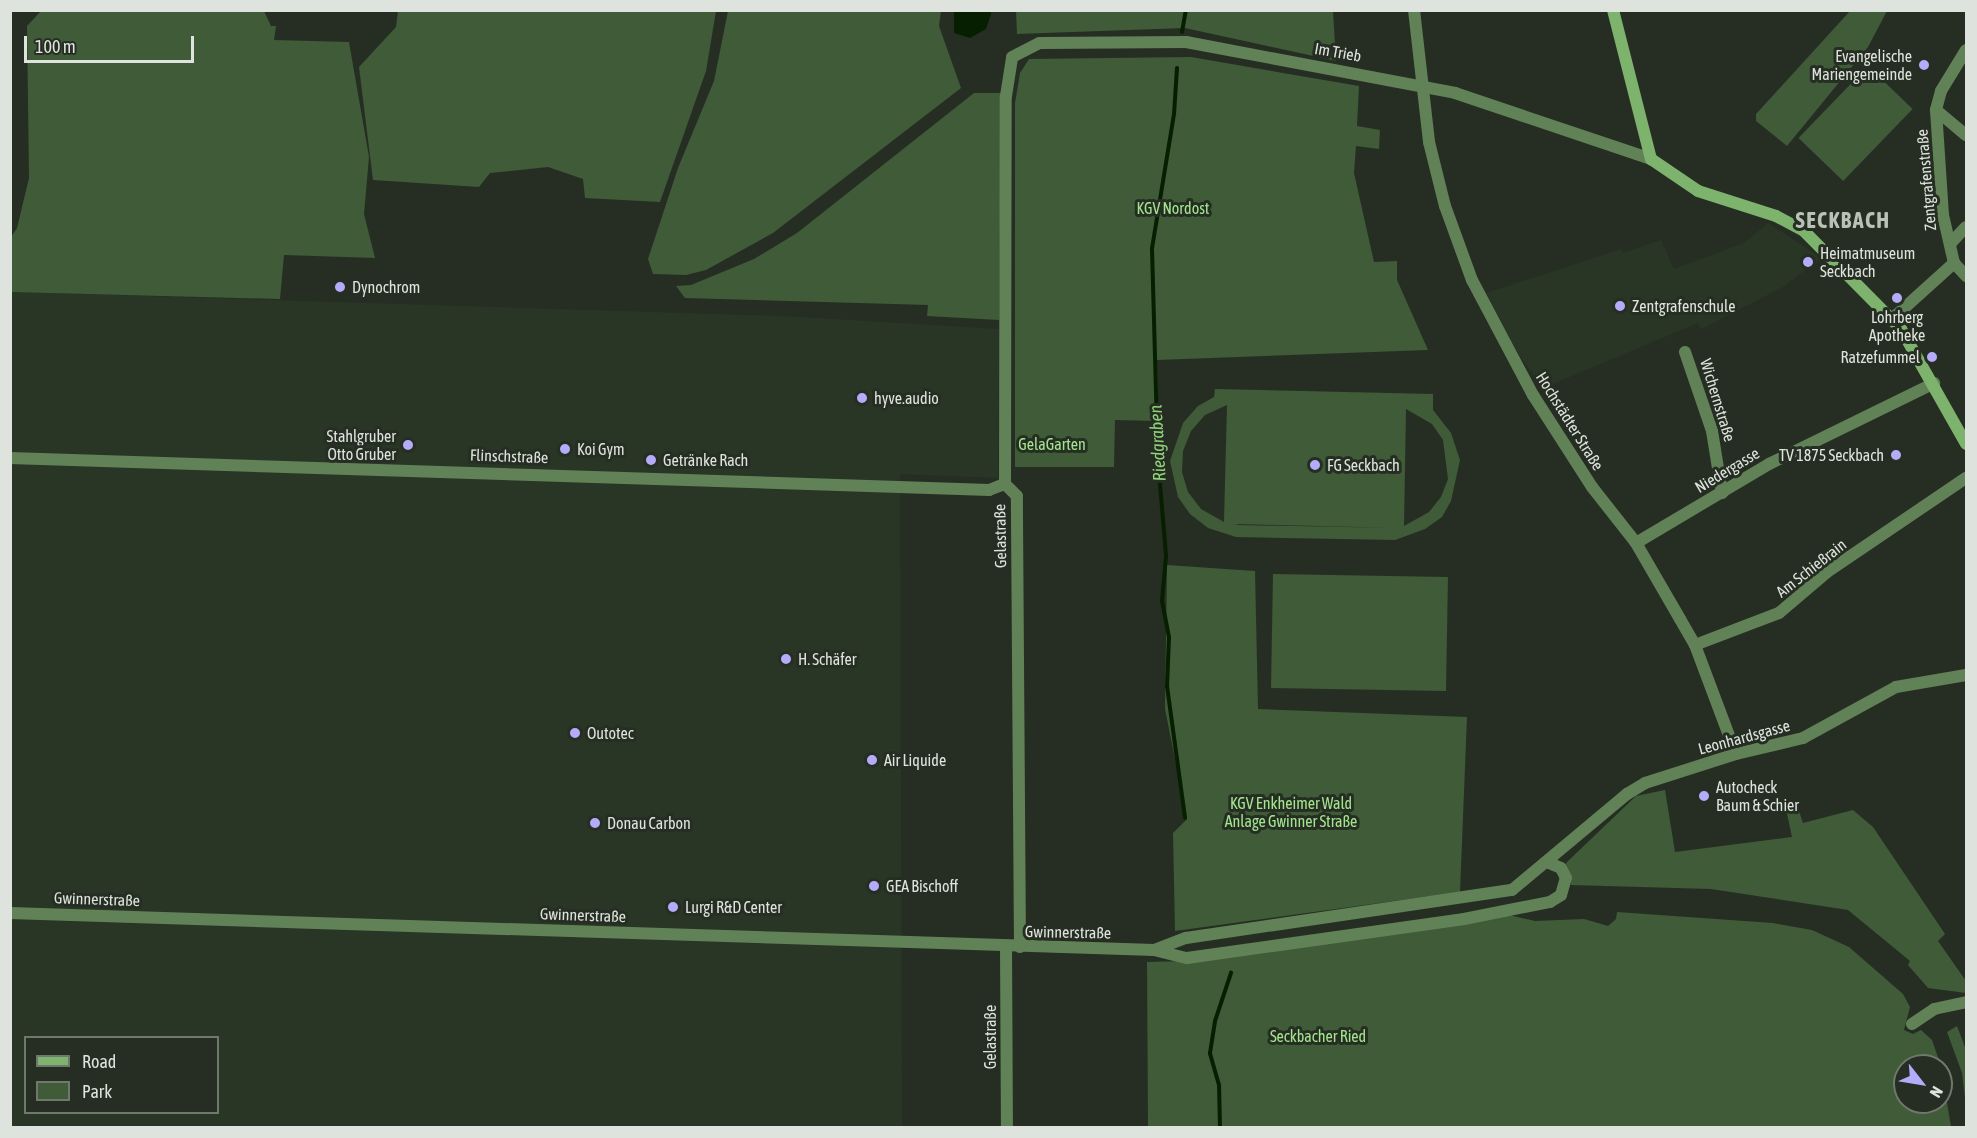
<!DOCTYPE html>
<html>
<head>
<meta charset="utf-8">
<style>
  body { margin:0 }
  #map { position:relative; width:1977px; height:1138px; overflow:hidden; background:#262e23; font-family:"Asap Condensed",sans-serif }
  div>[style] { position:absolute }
  .built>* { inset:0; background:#293626 }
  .green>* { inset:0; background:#3f5b37; transform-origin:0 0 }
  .water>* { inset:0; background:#071f01 }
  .stream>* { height:4px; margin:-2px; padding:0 2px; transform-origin:2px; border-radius:2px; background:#071f01 }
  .street>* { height:12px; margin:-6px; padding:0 6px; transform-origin:6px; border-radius:6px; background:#618257 }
  .secondary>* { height:12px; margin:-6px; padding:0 6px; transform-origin:6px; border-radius:6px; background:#7eb36e }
  .dots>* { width:16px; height:16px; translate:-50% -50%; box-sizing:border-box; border:3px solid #262e23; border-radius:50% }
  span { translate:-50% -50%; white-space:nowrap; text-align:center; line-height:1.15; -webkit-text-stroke:6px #262e23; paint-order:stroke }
  .street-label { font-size:16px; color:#dee4dd }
  .poi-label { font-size:16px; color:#dee4dd }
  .right { translate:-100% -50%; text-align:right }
  .left { translate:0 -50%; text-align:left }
  .park-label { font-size:16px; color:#a2e58e }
  .water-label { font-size:18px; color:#91d37c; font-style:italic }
  .district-label { font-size:22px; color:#b8c3b5; font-weight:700; letter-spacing:1.5px }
  .frame { position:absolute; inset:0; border:12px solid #dee4dd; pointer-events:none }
  .legend { position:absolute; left:24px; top:1036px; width:195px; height:78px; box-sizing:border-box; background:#262e23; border:2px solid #70776d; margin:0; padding:8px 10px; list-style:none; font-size:18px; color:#dee4dd }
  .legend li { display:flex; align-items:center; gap:12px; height:30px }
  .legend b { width:30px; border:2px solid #70776d }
  .north { position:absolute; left:1893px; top:1054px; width:60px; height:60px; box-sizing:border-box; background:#262e23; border:2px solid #70776d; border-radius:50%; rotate:121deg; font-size:16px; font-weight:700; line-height:24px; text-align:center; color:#dee4dd }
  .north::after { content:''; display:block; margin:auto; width:21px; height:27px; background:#b4acf9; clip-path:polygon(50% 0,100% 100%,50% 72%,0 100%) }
  .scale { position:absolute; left:24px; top:36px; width:170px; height:27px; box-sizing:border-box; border:3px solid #dee4dd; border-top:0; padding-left:8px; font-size:18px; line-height:21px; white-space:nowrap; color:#dee4dd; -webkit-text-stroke:4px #262e23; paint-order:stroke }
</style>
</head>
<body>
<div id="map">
  <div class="built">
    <div style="clip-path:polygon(1768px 223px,1821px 258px,1783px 287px,1701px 329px,1698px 323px,1543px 388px,1518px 353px,1486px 293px,1622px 249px,1623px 253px,1661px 240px,1674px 269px,1744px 243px)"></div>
    <div style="clip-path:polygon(evenodd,11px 292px,783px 316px,999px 329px,998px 478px,900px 474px,902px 1127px,11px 1128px,11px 292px,26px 1038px,218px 1038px,218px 1112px,26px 1112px,26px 1038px)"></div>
  </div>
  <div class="green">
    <div style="clip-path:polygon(41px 11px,264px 11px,271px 26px,276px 26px,274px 40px,349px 42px,369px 157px,364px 214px,375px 258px,284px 255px,280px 299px,11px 292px,11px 237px,17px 228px,29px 178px,27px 26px)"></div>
    <div style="clip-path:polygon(398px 11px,716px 11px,706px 71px,660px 202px,585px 198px,583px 179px,548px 167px,490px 173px,479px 187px,373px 180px,359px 67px,396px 27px)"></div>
    <div style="clip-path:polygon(728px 11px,941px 11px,939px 26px,961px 88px,773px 233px,706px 270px,686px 275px,653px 274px,648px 259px,678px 168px,714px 81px)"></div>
    <div style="clip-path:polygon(1016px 11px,1333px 11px,1336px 61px,1185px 28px,1017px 34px)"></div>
    <div style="clip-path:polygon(1850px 11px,1887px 11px,1868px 47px,1787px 146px,1756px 121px,1756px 114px)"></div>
    <div style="clip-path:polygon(1191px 57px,1359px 86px,1357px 126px,1380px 130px,1379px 149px,1356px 146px,1354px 173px,1374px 262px,1397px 261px,1397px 280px,1428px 350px,1157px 360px,1158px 421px,1115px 420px,1114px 467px,1015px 467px,1015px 103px,1020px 73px,1029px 59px)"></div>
    <div style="left:1868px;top:66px;width:62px;height:100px;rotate:44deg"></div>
    <div style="clip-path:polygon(974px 93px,1001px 93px,999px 320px,927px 316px,928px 305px,685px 298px,676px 286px,691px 285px,754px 259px,797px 233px)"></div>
    <div style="clip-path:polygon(evenodd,1215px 389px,1433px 394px,1433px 410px,1451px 433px,1460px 460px,1451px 501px,1442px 517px,1425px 529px,1395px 540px,1236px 537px,1208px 528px,1190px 514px,1178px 497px,1170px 461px,1183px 423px,1198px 406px,1214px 397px,1215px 389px,1227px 405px,1224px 521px,1224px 522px,1201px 509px,1188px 492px,1182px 472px,1183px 451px,1191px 431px,1205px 415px,1227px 405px,1215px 389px,1406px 409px,1432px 424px,1443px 440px,1448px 479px,1441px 497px,1429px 512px,1404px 526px,1406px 409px,1215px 389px,1235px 524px,1396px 528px,1397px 528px,1239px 525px,1235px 524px)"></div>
    <div style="clip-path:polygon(1167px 565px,1255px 571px,1258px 709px,1467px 717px,1460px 892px,1175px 931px,1173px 833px,1187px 819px,1165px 709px)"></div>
    <div style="left:1273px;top:574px;width:175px;height:114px;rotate:1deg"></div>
    <div style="clip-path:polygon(1665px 790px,1675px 852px,1792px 837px,1786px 809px,1797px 805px,1803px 823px,1853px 810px,1873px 827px,1945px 934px,1938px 941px,1966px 981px,1966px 993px,1928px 988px,1908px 965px,1910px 961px,1848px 910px,1711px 889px,1571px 885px,1566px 863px,1636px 796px)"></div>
    <div style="clip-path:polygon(1617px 912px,1773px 923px,1812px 930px,1849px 947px,1903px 994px,1910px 1007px,1904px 1030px,1913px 1034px,1921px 1030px,1932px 1040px,1941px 1066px,1905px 1066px,1905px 1102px,1941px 1102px,1941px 1066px,1951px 1127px,1148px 1127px,1147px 962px,1187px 961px,1509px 915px,1535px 921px,1584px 919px,1608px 926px,1616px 919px)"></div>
    <div style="clip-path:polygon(1957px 1026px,1966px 1050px,1966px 1107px,1962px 1073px,1947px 1032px)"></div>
  </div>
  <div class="water">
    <div style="clip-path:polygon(954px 11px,991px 11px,991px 14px,986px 29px,970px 38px,954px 33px)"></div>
  </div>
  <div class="stream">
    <div style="left:1182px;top:32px;width:22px;rotate:-80deg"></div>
    <div style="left:1177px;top:68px;width:46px;rotate:93.7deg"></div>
    <div style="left:1174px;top:114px;width:137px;rotate:99.3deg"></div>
    <div style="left:1152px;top:249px;width:211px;rotate:88.4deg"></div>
    <div style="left:1158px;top:460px;width:96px;rotate:85.2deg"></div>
    <div style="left:1166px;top:556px;width:45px;rotate:95.1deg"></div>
    <div style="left:1162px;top:601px;width:37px;rotate:79deg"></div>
    <div style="left:1169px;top:637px;width:49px;rotate:92.3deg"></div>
    <div style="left:1167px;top:686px;width:133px;rotate:82.2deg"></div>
    <div style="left:1220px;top:1128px;width:43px;rotate:-91.3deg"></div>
    <div style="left:1219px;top:1085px;width:33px;rotate:-106deg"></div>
    <div style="left:1210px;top:1053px;width:32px;rotate:-81deg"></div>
    <div style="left:1215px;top:1021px;width:51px;rotate:-71.6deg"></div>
  </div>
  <div class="street">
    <div style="left:1414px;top:10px;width:133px;rotate:83.5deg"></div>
    <div style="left:1429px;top:142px;width:66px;rotate:76deg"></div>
    <div style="left:1445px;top:206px;width:79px;rotate:70deg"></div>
    <div style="left:1472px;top:280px;width:130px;rotate:62.1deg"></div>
    <div style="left:1533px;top:395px;width:109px;rotate:57.3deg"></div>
    <div style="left:1592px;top:487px;width:71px;rotate:51.8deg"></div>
    <div style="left:1636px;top:543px;width:88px;rotate:59.9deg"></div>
    <div style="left:1680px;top:619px;width:30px;rotate:60deg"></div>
    <div style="left:1695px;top:645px;width:116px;rotate:69.4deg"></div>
    <div style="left:1966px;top:50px;width:48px;rotate:121.4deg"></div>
    <div style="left:1941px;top:91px;width:20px;rotate:105deg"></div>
    <div style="left:1936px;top:110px;width:105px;rotate:86.2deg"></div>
    <div style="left:1943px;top:215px;width:49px;rotate:77.1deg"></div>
    <div style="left:1954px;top:263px;width:18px;rotate:47deg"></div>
    <div style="left:1936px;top:110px;width:39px;rotate:40deg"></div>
    <div style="left:1950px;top:244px;width:23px;rotate:-47deg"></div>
    <div style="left:1892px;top:319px;width:84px;rotate:-42.1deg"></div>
    <div style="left:1685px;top:352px;width:83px;rotate:71.1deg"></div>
    <div style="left:1712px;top:431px;width:63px;rotate:80.8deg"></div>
    <div style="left:10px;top:458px;width:980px;rotate:1.87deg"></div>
    <div style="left:989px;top:490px;width:17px;rotate:-21deg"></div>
    <div style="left:1636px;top:543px;width:155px;rotate:-30.7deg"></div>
    <div style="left:1769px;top:464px;width:184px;rotate:-26.1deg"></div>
    <div style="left:1695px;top:645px;width:90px;rotate:-20.9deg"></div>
    <div style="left:1779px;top:613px;width:63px;rotate:-40.5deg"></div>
    <div style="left:1827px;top:572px;width:168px;rotate:-34.1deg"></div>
    <div style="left:10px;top:913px;width:1145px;rotate:1.85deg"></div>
    <div style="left:1154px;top:950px;width:34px;rotate:14deg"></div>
    <div style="left:1187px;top:958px;width:280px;rotate:-8deg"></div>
    <div style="left:1464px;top:919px;width:88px;rotate:-11.2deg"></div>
    <div style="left:1550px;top:902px;width:13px;rotate:-32deg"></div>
    <div style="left:1561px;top:895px;width:18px;rotate:-74deg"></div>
    <div style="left:1566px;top:878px;width:11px;rotate:-117deg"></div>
    <div style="left:1561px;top:868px;width:15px;rotate:-157deg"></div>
    <div style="left:1006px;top:946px;width:182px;rotate:89.7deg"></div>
    <div style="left:1020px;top:947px;width:451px;rotate:-90.4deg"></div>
    <div style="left:1017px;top:496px;width:17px;rotate:-135deg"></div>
    <div style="left:1005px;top:484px;width:388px;rotate:-89.9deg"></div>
    <div style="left:1006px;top:96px;width:39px;rotate:-81deg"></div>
    <div style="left:1012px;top:57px;width:31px;rotate:-27deg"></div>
    <div style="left:1040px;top:43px;width:146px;rotate:-0.4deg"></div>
    <div style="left:1186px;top:42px;width:274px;rotate:10.7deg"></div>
    <div style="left:1455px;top:93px;width:207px;rotate:18.6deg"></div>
    <div style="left:1154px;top:950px;width:34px;rotate:-21deg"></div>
    <div style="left:1186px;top:938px;width:330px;rotate:-8.4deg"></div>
    <div style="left:1512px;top:890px;width:150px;rotate:-39.9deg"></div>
    <div style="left:1627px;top:794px;width:21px;rotate:-31deg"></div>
    <div style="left:1645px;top:783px;width:96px;rotate:-17.7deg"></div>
    <div style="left:1736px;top:754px;width:69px;rotate:-13.4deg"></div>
    <div style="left:1803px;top:738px;width:106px;rotate:-28.7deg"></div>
    <div style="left:1896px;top:687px;width:71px;rotate:-9.7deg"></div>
    <div style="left:1912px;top:1024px;width:27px;rotate:-34deg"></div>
    <div style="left:1934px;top:1009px;width:33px;rotate:-12deg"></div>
  </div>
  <div class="secondary">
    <div style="left:1613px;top:10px;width:154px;rotate:75.7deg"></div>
    <div style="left:1651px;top:159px;width:57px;rotate:34.2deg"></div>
    <div style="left:1698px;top:191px;width:82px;rotate:17.8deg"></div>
    <div style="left:1776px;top:216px;width:32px;rotate:28deg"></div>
    <div style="left:1804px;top:231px;width:138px;rotate:45.3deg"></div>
    <div style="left:1901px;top:329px;width:132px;rotate:60.5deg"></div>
  </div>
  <div class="dots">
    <div style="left:1924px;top:65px;background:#b4acf9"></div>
    <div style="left:1808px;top:262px;background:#b4acf9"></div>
    <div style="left:340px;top:287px;background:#b4acf9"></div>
    <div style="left:1897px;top:298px;background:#b4acf9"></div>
    <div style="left:1620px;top:306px;background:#b4acf9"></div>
    <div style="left:1932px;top:357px;background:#b4acf9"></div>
    <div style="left:862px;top:398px;background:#b4acf9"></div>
    <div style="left:408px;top:445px;background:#b4acf9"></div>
    <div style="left:565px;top:449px;background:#b4acf9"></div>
    <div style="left:1896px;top:455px;background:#b4acf9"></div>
    <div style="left:651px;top:460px;background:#b4acf9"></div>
    <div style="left:1315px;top:465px;background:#b4acf9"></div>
    <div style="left:786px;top:659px;background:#b4acf9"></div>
    <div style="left:575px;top:733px;background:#b4acf9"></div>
    <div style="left:872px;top:760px;background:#b4acf9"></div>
    <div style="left:1704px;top:796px;background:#b4acf9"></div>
    <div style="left:595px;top:823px;background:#b4acf9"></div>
    <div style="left:874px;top:886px;background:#b4acf9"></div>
    <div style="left:673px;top:907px;background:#b4acf9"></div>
  </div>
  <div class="street-label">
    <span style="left:1338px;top:52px;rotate:10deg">Im Trieb</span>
    <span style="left:1926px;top:180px;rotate:-95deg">Zentgrafenstraße</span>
    <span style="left:1718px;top:400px;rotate:73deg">Wichernstraße</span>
    <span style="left:1570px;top:421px;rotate:58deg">Hochstädter Straße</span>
    <span style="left:509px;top:456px;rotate:2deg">Flinschstraße</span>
    <span style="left:1727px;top:470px;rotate:-31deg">Niedergasse</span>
    <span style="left:1000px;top:536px;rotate:-91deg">Gelastraße</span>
    <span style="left:1811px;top:568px;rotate:-38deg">Am Schießrain</span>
    <span style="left:1744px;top:737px;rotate:-15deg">Leonhardsgasse</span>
    <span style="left:97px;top:899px;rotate:2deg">Gwinnerstraße</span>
    <span style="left:583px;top:915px;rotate:2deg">Gwinnerstraße</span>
    <span style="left:1068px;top:932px;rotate:1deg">Gwinnerstraße</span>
    <span style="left:990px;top:1037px;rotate:-90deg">Gelastraße</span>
  </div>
  <div class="poi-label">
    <span class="right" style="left:1912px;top:65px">Evangelische<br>Mariengemeinde</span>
    <span class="left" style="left:1820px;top:262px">Heimatmuseum<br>Seckbach</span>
    <span class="left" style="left:352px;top:287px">Dynochrom</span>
    <span class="left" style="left:1632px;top:306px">Zentgrafenschule</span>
    <span style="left:1897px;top:326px">Lohrberg<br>Apotheke</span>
    <span class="right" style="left:1920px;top:357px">Ratzefummel</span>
    <span class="left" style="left:874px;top:398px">hyve.audio</span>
    <span class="right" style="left:396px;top:445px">Stahlgruber<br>Otto Gruber</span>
    <span class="left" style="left:577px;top:449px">Koi Gym</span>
    <span class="right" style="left:1884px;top:455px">TV 1875 Seckbach</span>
    <span class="left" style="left:663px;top:460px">Getränke Rach</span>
    <span class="left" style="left:1327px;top:465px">FG Seckbach</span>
    <span class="left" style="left:798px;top:659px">H. Schäfer</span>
    <span class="left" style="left:587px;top:733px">Outotec</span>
    <span class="left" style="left:884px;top:760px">Air Liquide</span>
    <span class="left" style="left:1716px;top:796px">Autocheck<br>Baum &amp; Schier</span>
    <span class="left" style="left:607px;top:823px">Donau Carbon</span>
    <span class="left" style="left:886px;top:886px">GEA Bischoff</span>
    <span class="left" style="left:685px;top:907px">Lurgi R&amp;D Center</span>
  </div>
  <div class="park-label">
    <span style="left:1173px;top:208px">KGV Nordost</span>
    <span style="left:1052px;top:444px">GelaGarten</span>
    <span style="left:1291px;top:812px">KGV Enkheimer Wald<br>Anlage Gwinner Straße</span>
    <span style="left:1318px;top:1036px">Seckbacher Ried</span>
  </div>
  <div class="water-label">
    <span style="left:1158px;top:443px;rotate:-93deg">Riedgraben</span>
  </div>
  <div class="district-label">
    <span style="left:1843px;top:221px">SECKBACH</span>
  </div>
  <div class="frame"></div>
  <ul class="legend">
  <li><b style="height:8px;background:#7eb36e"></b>Road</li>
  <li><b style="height:16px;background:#3f5b37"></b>Park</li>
  </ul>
  <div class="north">N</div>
  <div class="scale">100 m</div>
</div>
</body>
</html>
